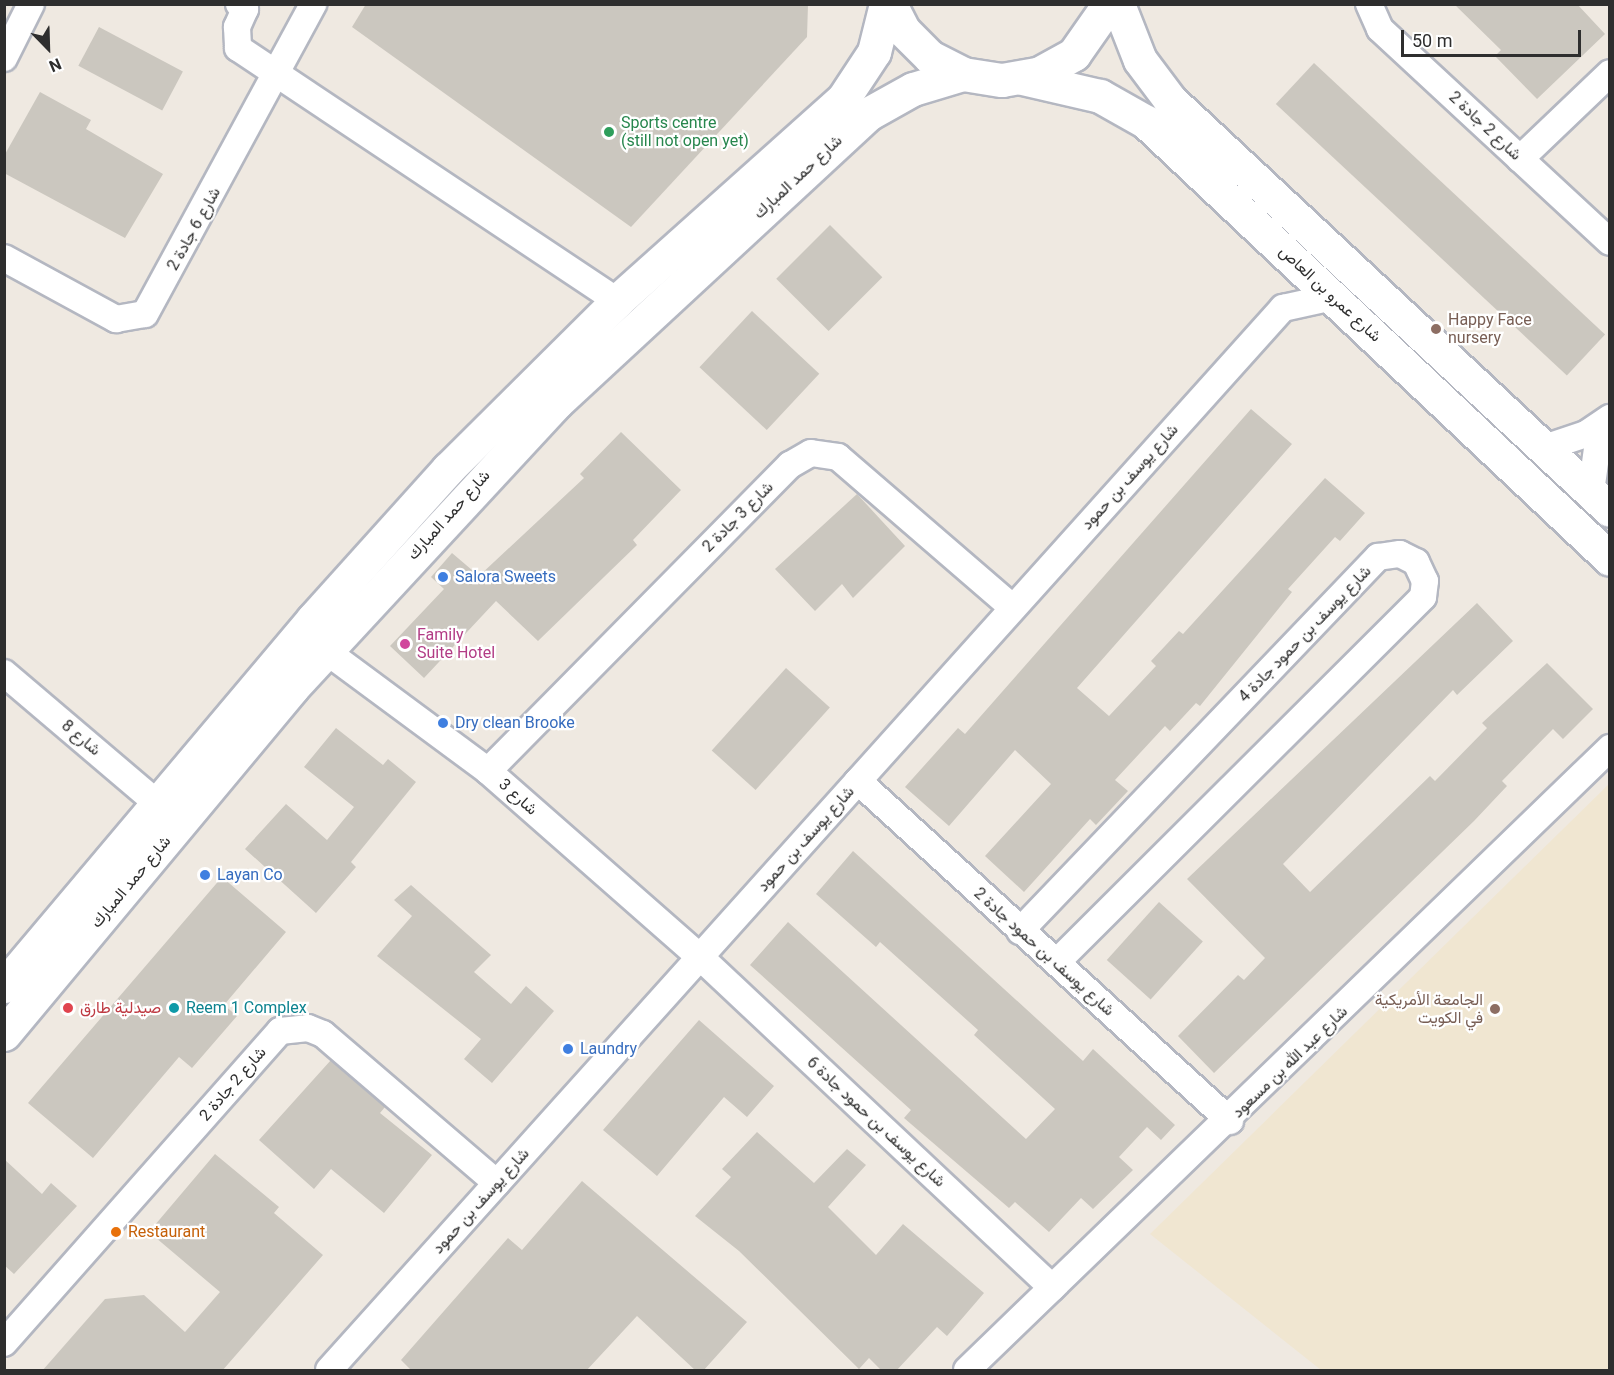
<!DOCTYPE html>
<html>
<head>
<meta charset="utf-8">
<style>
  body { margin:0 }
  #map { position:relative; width:1614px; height:1375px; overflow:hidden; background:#efe9e1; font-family:Roboto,Vazirmatn,sans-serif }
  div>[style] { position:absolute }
  .education>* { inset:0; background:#f0e6d1 }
  .building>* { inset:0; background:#cbc7bf; transform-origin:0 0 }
  .roads { filter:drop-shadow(2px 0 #b4b7c1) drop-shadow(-2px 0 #b4b7c1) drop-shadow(0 2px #b4b7c1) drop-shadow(0 -2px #b4b7c1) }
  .street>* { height:26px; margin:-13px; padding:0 13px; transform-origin:13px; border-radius:13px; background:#fff }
  .secondary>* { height:33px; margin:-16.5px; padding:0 16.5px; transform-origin:16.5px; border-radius:16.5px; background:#fff }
  .dots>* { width:16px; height:16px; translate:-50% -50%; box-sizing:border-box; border:3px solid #fff; border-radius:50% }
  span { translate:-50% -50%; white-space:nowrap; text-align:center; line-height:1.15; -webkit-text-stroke:4.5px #fff; paint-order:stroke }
  .leisure-label { font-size:16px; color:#27864d }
  .left { translate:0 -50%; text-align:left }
  .street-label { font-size:16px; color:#2e2e2e }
  .education-label { font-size:16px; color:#785e54 }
  .right { translate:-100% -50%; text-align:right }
  .shop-label { font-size:16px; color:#366cbe }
  .hotel-label { font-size:16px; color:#b23c85 }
  .health-label { font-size:16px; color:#be3a42 }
  .culture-label { font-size:16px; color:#0d838f }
  .food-label { font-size:16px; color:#c56008 }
  .frame { position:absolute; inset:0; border:6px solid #2e2e2e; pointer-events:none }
  .north { position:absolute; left:18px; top:18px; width:60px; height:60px; -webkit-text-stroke:4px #fff; paint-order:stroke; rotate:157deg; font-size:16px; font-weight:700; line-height:24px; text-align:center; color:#2e2e2e }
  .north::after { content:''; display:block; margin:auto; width:21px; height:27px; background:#2e2e2e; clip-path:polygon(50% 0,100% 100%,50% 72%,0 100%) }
  .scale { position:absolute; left:1401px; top:30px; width:180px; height:27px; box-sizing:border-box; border:3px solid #2e2e2e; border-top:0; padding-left:8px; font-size:18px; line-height:21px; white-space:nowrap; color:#2e2e2e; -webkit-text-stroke:4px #fff; paint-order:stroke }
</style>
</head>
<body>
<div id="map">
  <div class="education">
    <div style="clip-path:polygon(1609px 784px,1609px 1370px,1321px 1370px,1150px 1234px)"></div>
  </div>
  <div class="building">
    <div style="clip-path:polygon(366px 4px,808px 4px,807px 37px,631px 227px,352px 27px)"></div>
    <div style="clip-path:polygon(1454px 4px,1577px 4px,1605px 34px,1537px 99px,1495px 56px,1501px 50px)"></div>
    <div style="left:99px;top:27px;width:95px;height:44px;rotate:28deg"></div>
    <div style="left:1314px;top:63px;width:398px;height:56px;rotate:43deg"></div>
    <div style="clip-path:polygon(40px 92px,91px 120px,86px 129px,163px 174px,125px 238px,4px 173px,4px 156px)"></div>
    <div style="left:830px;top:225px;width:74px;height:76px;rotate:45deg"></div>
    <div style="left:752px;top:311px;width:92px;height:77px;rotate:43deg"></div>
    <div style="clip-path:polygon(1251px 409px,1292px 444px,1077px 688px,1109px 716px,1156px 666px,1151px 661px,1179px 631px,1183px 634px,1325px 478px,1365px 513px,1340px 541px,1335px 537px,1288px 589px,1292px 592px,1200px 706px,1196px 703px,1170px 731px,1165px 726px,1115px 780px,1128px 791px,1096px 825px,1090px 819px,1024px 892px,985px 856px,1051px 784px,1015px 750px,949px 826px,905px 787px,958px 728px,965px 734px)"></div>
    <div style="clip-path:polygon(621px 432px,681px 490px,633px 540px,637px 545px,538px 641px,496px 601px,424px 678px,390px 646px,444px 589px,431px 577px,452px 553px,479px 576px,584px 478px,580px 474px)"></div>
    <div style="clip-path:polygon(857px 494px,905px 546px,853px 598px,842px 584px,815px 611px,775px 569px)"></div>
    <div style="clip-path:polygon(1477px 603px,1513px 641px,1457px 695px,1453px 690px,1283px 864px,1310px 892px,1430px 776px,1435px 781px,1487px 728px,1482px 723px,1547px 663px,1593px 709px,1563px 739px,1553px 729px,1502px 781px,1507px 786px,1474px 821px,1214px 1073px,1178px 1036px,1238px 975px,1244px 980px,1265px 958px,1187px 879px)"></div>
    <div style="left:786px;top:668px;width:59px;height:111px;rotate:42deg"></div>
    <div style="clip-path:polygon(336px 728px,383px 765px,388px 759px,416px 782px,351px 862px,356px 867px,316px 913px,245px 849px,286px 804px,327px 840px,354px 807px,304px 767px)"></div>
    <div style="clip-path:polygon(853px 851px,1083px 1061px,1093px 1049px,1175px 1125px,1161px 1140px,1147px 1127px,1119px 1157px,1133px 1170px,1093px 1209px,1081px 1198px,1049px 1232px,1015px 1202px,1009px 1208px,904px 1118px,911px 1110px,750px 965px,788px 922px,1026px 1139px,1055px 1109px,974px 1035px,978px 1030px,880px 942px,876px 947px,816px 894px)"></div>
    <div style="clip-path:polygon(222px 877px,286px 932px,224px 1005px,237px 1016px,192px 1068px,179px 1057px,93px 1158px,28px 1103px)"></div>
    <div style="clip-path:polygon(411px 885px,491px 955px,474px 972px,511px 1004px,526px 986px,554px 1011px,492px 1083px,464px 1059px,481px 1039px,377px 956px,412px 916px,394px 900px)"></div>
    <div style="left:1159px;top:902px;width:59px;height:78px;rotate:42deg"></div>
    <div style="clip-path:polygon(699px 1020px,774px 1086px,747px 1117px,724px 1097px,657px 1176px,603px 1130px)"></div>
    <div style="clip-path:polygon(331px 1060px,385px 1107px,380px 1113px,432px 1155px,384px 1213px,331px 1169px,314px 1189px,259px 1140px)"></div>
    <div style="clip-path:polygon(757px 1132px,814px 1183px,847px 1149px,866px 1165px,828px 1207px,876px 1255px,903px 1224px,984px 1293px,947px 1336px,937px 1327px,896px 1371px,882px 1371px,869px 1358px,859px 1369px,739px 1251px,695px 1216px,731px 1177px,722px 1169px)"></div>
    <div style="clip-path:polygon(215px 1154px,279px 1207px,274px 1213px,323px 1255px,222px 1371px,42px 1371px,105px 1299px,144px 1295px,185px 1332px,220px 1292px,149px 1232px)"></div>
    <div style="clip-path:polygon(4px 1159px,42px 1194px,51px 1183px,77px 1206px,14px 1274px,4px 1265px)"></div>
    <div style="clip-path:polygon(582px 1181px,747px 1322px,703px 1371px,696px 1371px,637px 1316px,586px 1371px,412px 1371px,401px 1360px,508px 1238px,522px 1250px)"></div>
  </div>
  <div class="roads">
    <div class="street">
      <div style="left:239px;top:4px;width:8px;rotate:40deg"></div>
      <div style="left:245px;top:9px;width:20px;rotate:114deg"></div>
      <div style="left:237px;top:27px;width:21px;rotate:87deg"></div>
      <div style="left:238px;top:48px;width:456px;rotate:33.7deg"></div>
      <div style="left:1369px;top:4px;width:27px;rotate:66deg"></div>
      <div style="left:1380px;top:29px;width:313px;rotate:42.8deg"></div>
      <div style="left:4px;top:58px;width:60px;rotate:-63.4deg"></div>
      <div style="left:1520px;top:159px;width:124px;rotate:-43.7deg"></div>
      <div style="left:4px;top:258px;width:128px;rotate:28.6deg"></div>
      <div style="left:116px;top:319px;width:29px;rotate:-10deg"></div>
      <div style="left:145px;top:314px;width:353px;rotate:-61.5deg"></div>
      <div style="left:1544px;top:448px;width:44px;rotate:-18.4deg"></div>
      <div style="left:1586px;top:434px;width:29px;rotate:-34deg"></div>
      <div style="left:1591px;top:492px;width:66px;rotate:-82.1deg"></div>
      <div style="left:326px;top:651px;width:202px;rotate:36.5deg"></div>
      <div style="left:488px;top:771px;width:282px;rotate:41.3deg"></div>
      <div style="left:700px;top:957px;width:483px;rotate:43.2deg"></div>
      <div style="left:4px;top:673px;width:201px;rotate:40.4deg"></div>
      <div style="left:488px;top:771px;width:430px;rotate:-45.4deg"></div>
      <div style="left:790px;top:465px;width:24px;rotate:-30deg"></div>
      <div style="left:811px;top:453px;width:27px;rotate:8deg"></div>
      <div style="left:838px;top:457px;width:231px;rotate:40.8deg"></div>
      <div style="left:858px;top:781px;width:504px;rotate:42.43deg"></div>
      <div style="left:1020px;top:931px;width:518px;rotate:-46.25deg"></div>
      <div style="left:1378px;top:557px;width:22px;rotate:-8deg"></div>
      <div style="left:1400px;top:554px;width:18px;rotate:27deg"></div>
      <div style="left:1416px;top:562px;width:21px;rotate:65deg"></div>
      <div style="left:1425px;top:581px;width:16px;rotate:97deg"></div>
      <div style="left:1423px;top:597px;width:517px;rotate:135.08deg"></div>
      <div style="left:4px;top:1343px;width:417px;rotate:-48.5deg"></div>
      <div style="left:280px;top:1031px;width:28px;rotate:-6deg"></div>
      <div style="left:308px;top:1028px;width:16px;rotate:22deg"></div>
      <div style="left:323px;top:1034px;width:229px;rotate:40.6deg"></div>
      <div style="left:329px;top:1370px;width:1428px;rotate:-48.07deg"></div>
      <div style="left:1283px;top:308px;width:51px;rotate:-12.4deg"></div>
      <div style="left:967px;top:1370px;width:895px;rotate:-44.05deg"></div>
    </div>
    <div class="secondary">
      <div style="left:890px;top:4px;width:29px;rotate:63deg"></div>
      <div style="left:903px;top:30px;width:38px;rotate:45deg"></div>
      <div style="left:930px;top:57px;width:37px;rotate:27deg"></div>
      <div style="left:963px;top:74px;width:39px;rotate:9deg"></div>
      <div style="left:1002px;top:80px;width:39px;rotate:-10deg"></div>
      <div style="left:1040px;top:73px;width:39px;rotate:-29deg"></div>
      <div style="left:1074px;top:54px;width:61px;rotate:-55deg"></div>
      <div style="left:1118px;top:4px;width:60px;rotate:68.6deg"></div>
      <div style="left:1140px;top:60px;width:50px;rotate:53.1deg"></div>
      <div style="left:1170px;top:100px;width:601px;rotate:42.98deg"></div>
      <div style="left:1022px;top:78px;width:80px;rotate:13deg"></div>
      <div style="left:1100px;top:96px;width:53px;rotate:29.5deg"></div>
      <div style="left:1146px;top:122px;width:637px;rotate:43.28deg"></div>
      <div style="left:4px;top:986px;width:480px;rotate:-49.9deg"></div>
      <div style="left:313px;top:619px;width:202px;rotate:-48deg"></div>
      <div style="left:448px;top:469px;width:238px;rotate:-44.8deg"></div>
      <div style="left:617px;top:301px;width:303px;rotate:-41.8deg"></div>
      <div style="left:843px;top:99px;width:56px;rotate:-56.6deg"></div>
      <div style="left:874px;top:52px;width:49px;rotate:-76deg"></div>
      <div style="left:4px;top:1034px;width:450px;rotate:-50.2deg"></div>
      <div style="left:292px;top:688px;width:388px;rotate:-47.2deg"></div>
      <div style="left:556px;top:403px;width:425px;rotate:-42.8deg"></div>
      <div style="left:868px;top:114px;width:51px;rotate:-29.1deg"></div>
      <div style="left:913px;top:89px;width:52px;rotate:-16.7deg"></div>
    </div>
  </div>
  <div class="dots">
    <div style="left:609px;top:132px;background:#2e9e5b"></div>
    <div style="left:1436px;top:329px;background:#8d6e63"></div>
    <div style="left:443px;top:577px;background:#3f7fe0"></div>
    <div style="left:405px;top:644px;background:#d1479c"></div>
    <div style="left:443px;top:723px;background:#3f7fe0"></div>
    <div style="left:205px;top:875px;background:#3f7fe0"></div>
    <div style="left:68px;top:1008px;background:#e0444e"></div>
    <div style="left:174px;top:1008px;background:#0f9aa8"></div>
    <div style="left:1495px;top:1009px;background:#8d6e63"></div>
    <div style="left:568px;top:1049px;background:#3f7fe0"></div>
    <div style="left:116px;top:1232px;background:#e8710a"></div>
  </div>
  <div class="leisure-label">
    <span class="left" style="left:621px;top:132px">Sports centre<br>(still not open yet)</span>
  </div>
  <div class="street-label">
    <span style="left:1485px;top:126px;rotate:43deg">شارع 2 جادة 2</span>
    <span style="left:798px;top:177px;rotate:-43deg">شارع حمد المبارك</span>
    <span style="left:194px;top:229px;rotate:-61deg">شارع 6 جادة 2</span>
    <span style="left:1330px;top:294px;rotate:43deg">شارع عمرو بن العاص</span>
    <span style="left:1130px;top:477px;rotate:-48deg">شارع يوسف بن حمود</span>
    <span style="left:449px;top:515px;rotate:-48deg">شارع حمد المبارك</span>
    <span style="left:738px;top:517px;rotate:-45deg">شارع 3 جادة 2</span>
    <span style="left:1305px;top:634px;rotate:-46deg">شارع يوسف بن حمود جادة 4</span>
    <span style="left:81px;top:738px;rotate:40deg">شارع 8</span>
    <span style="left:518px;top:797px;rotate:42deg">شارع 3</span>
    <span style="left:806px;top:839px;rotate:-48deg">شارع يوسف بن حمود</span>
    <span style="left:131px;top:882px;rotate:-50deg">شارع حمد المبارك</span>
    <span style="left:1044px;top:952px;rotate:42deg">شارع يوسف بن حمود جادة 2</span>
    <span style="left:1290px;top:1062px;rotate:-44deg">شارع عبد الله بن مسعود</span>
    <span style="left:233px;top:1084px;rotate:-49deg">شارع 2 جادة 2</span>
    <span style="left:876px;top:1122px;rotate:43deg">شارع يوسف بن حمود جادة 6</span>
    <span style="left:481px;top:1201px;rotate:-48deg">شارع يوسف بن حمود</span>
  </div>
  <div class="education-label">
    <span class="left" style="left:1448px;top:329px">Happy Face<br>nursery</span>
    <span class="right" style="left:1483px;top:1009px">الجامعة الأمريكية<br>في الكويت</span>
  </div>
  <div class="shop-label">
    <span class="left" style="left:455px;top:577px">Salora Sweets</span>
    <span class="left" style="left:455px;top:723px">Dry clean Brooke</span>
    <span class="left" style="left:217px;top:875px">Layan Co</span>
    <span class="left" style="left:580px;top:1049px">Laundry</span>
  </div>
  <div class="hotel-label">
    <span class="left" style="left:417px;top:644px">Family<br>Suite Hotel</span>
  </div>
  <div class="health-label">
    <span class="left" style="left:80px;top:1008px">صيدلية طارق</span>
  </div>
  <div class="culture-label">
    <span class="left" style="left:186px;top:1008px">Reem 1 Complex</span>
  </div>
  <div class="food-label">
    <span class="left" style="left:128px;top:1232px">Restaurant</span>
  </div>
  <div class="frame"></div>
  <div class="north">N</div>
  <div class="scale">50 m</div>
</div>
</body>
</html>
